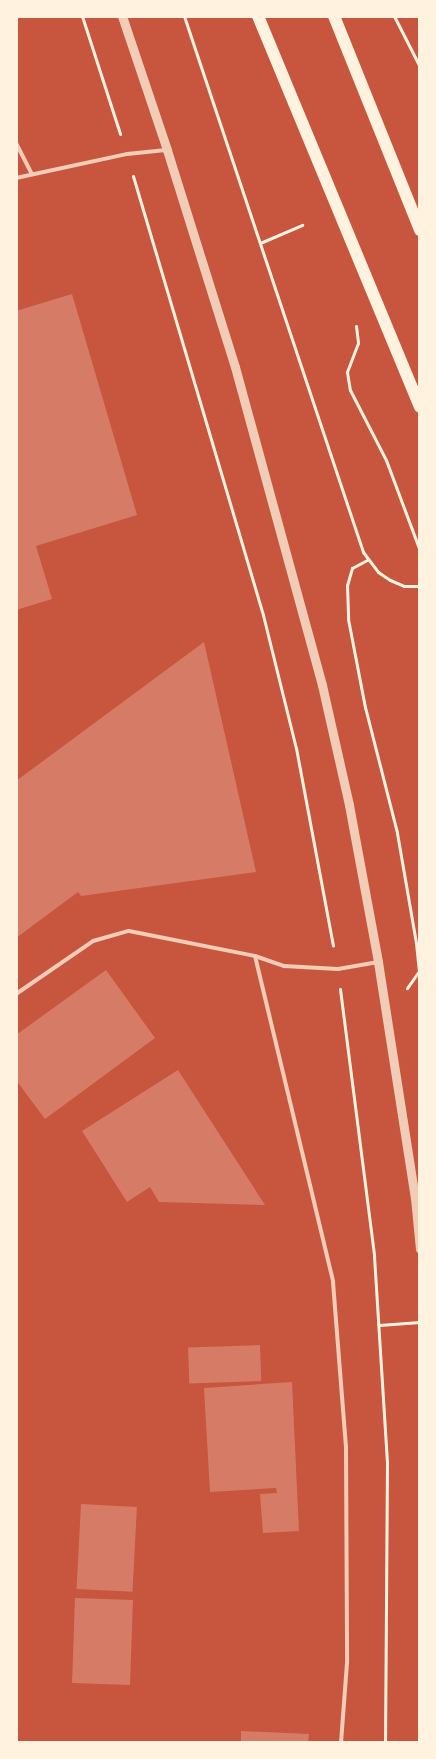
<!DOCTYPE html>
<html>
<head>
<meta charset="utf-8">
<style>
  body { margin:0 }
  #map { position:relative; width:436px; height:1759px; overflow:hidden; background:#c8553d; font-family:"Public Sans",sans-serif }
  div>[style] { position:absolute }
  .building>* { inset:0; background:#d67c66; transform-origin:0 0 }
  .path>* { height:3px; margin:-1.5px; padding:0 1.5px; transform-origin:1.5px; border-radius:1.5px; background:#fff3e0 }
  .service>* { height:4px; margin:-2px; padding:0 2px; transform-origin:2px; border-radius:2px; background:#f1ccb7 }
  .tertiary>* { height:9px; margin:-4.5px; padding:0 4.5px; transform-origin:4.5px; border-radius:4.5px; background:#f1ccb7 }
  .primary>* { height:12px; margin:-6px; padding:0 6px; transform-origin:6px; border-radius:6px; background:#fff3e0 }
  span { translate:-50% -50%; white-space:nowrap; text-align:center; line-height:1.15; -webkit-text-stroke:5px #fff3e0; paint-order:stroke }
  .frame { position:absolute; inset:0; border:18px solid #fff3e0; pointer-events:none }
</style>
</head>
<body>
<div id="map">
  <div class="building">
    <div style="clip-path:polygon(72px 294px,137px 515px,36px 546px,52px 599px,16px 610px,16px 311px)"></div>
    <div style="clip-path:polygon(204px 642px,256px 872px,81px 896px,78px 892px,16px 938px,16px 781px)"></div>
    <div style="clip-path:polygon(106px 970px,155px 1038px,45px 1119px,16px 1080px,16px 1035px)"></div>
    <div style="clip-path:polygon(178px 1070px,265px 1205px,159px 1202px,150px 1187px,127px 1202px,82px 1131px)"></div>
    <div style="left:260px;top:1345px;width:36px;height:72px;rotate:88deg"></div>
    <div style="clip-path:polygon(292px 1382px,299px 1531px,263px 1533px,260px 1494px,277px 1493px,276px 1488px,210px 1492px,204px 1388px)"></div>
    <div style="left:81px;top:1504px;width:56px;height:85px;rotate:3deg"></div>
    <div style="left:75px;top:1598px;width:58px;height:85px;rotate:2deg"></div>
    <div style="clip-path:polygon(241px 1731px,309px 1734px,308px 1743px,241px 1743px)"></div>
  </div>
  <div class="path">
    <div style="left:82px;top:16px;width:124px;rotate:72.1deg"></div>
    <div style="left:184px;top:16px;width:565px;rotate:71.53deg"></div>
    <div style="left:363px;top:552px;width:25px;rotate:53deg"></div>
    <div style="left:378px;top:572px;width:14px;rotate:34deg"></div>
    <div style="left:390px;top:580px;width:15px;rotate:23deg"></div>
    <div style="left:404px;top:586px;width:16px"></div>
    <div style="left:394px;top:16px;width:57px;rotate:63deg"></div>
    <div style="left:133px;top:176px;width:458px;rotate:73.5deg"></div>
    <div style="left:263px;top:615px;width:137px;rotate:76.1deg"></div>
    <div style="left:296px;top:748px;width:201px;rotate:79.4deg"></div>
    <div style="left:260px;top:243px;width:46px;rotate:-23.2deg"></div>
    <div style="left:356px;top:326px;width:17px;rotate:83deg"></div>
    <div style="left:358px;top:343px;width:31px;rotate:111deg"></div>
    <div style="left:347px;top:372px;width:18px;rotate:81deg"></div>
    <div style="left:350px;top:390px;width:79px;rotate:62.8deg"></div>
    <div style="left:386px;top:460px;width:97px;rotate:69.5deg"></div>
    <div style="left:367px;top:560px;width:17px;rotate:152deg"></div>
    <div style="left:352px;top:568px;width:18px;rotate:106deg"></div>
    <div style="left:347px;top:585px;width:34px;rotate:88deg"></div>
    <div style="left:348px;top:619px;width:90px;rotate:79.1deg"></div>
    <div style="left:365px;top:707px;width:130px;rotate:75.7deg"></div>
    <div style="left:397px;top:833px;width:112px;rotate:80.2deg"></div>
    <div style="left:416px;top:943px;width:28px;rotate:84deg"></div>
    <div style="left:419px;top:971px;width:21px;rotate:125deg"></div>
    <div style="left:419px;top:972px;width:8px;rotate:83deg"></div>
    <div style="left:340px;top:989px;width:269px;rotate:82.7deg"></div>
    <div style="left:374px;top:1256px;width:206px;rotate:86.4deg"></div>
    <div style="left:387px;top:1462px;width:281px;rotate:90.4deg"></div>
    <div style="left:379px;top:1325px;width:41px;rotate:-4.2deg"></div>
  </div>
  <div class="service">
    <div style="left:16px;top:143px;width:35px;rotate:63deg"></div>
    <div style="left:16px;top:178px;width:114px;rotate:-12.2deg"></div>
    <div style="left:127px;top:154px;width:39px;rotate:-6deg"></div>
    <div style="left:255px;top:956px;width:335px;rotate:76.5deg"></div>
    <div style="left:333px;top:1282px;width:168px;rotate:85.5deg"></div>
    <div style="left:346px;top:1449px;width:214px;rotate:89.7deg"></div>
    <div style="left:347px;top:1663px;width:80px;rotate:94.3deg"></div>
    <div style="left:16px;top:994px;width:93px;rotate:-34.5deg"></div>
    <div style="left:93px;top:941px;width:37px;rotate:-16deg"></div>
    <div style="left:129px;top:931px;width:128px;rotate:11.2deg"></div>
    <div style="left:255px;top:956px;width:31px;rotate:19deg"></div>
    <div style="left:284px;top:966px;width:54px;rotate:3.2deg"></div>
    <div style="left:338px;top:969px;width:41px;rotate:-9.9deg"></div>
  </div>
  <div class="tertiary">
    <div style="left:122px;top:16px;width:141px;rotate:71.4deg"></div>
    <div style="left:167px;top:150px;width:227px;rotate:72.6deg"></div>
    <div style="left:235px;top:367px;width:330px;rotate:74.7deg"></div>
    <div style="left:322px;top:685px;width:123px;rotate:77.3deg"></div>
    <div style="left:349px;top:805px;width:160px;rotate:79.5deg"></div>
    <div style="left:378px;top:962px;width:239px;rotate:81.1deg"></div>
    <div style="left:415px;top:1198px;width:51px;rotate:84.4deg"></div>
  </div>
  <div class="primary">
    <div style="left:258px;top:16px;width:423px;rotate:67.5deg"></div>
    <div style="left:334px;top:16px;width:231px;rotate:68.1deg"></div>
  </div>
  <div class="frame"></div>
</div>
</body>
</html>
